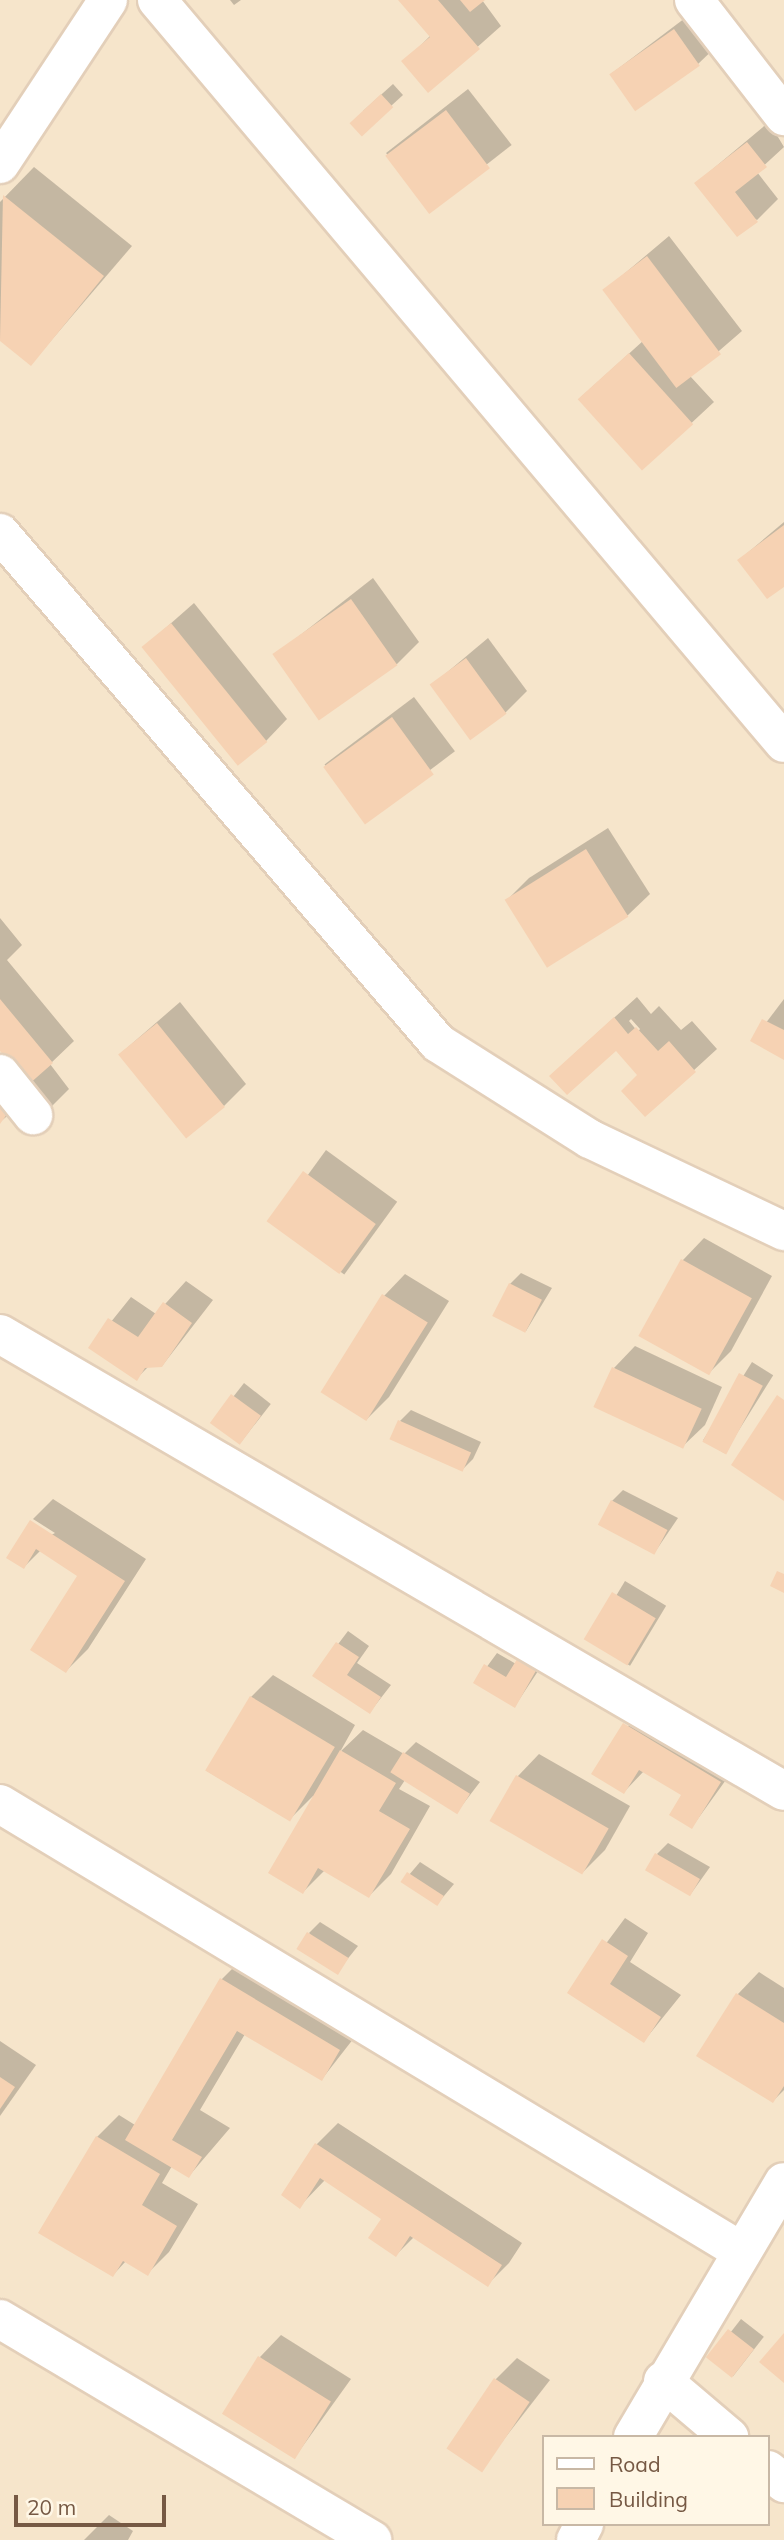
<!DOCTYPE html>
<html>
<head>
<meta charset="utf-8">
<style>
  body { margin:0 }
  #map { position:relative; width:784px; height:2540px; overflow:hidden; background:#fef3dd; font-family:Mulish,sans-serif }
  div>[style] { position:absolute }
  .residential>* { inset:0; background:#f6e5cb }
  .shadow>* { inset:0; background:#0003; transform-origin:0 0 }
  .building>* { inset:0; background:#f6d2b3; transform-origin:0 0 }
  .roads { filter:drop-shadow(2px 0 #e3cfb9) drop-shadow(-2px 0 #e3cfb9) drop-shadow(0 2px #e3cfb9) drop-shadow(0 -2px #e3cfb9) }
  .minor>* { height:38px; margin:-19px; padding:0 19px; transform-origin:19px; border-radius:19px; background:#fff }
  span { translate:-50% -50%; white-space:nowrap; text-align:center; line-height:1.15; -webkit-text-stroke:6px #fff7e6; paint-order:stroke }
  .legend { position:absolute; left:542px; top:2435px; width:228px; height:91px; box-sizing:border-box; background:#fff7e6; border:2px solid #c8b8a5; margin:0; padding:9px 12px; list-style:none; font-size:21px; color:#765944 }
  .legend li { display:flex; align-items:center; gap:14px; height:35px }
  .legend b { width:35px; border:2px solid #c8b8a5 }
  .scale { position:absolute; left:14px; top:2495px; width:152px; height:32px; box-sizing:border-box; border:4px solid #765944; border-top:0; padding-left:9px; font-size:21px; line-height:24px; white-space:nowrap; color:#765944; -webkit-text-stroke:5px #fff7e6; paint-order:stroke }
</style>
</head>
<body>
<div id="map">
  <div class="residential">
    <div style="clip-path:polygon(evenodd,0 0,784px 0,784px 2540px,0 2540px,0 0,544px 2437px,768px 2437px,768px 2524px,544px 2524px,544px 2437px)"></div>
  </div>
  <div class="shadow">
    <div style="clip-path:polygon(230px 0,241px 0,234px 5px)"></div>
    <div style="clip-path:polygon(400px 0,482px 0,501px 26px,429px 90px,404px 62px,431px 35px)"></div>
    <div style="clip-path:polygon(697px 9px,720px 43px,698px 64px,611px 74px)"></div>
    <div style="clip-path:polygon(393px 84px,403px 95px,391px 106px,363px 111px)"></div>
    <div style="left:468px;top:89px;width:71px;height:104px;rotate:52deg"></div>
    <div style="clip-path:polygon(769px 122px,784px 147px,757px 172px,778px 199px,757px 220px,696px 183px)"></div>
    <div style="clip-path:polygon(34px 167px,132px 246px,31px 364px,0 339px,0 202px)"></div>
    <div style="clip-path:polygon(669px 236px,742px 331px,690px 376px,714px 402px,642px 469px,580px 398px,644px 340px,605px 290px)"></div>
    <div style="clip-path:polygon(784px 522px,784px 584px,739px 560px)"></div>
    <div style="clip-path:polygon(373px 578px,419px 642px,397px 664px,275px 655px)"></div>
    <div style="clip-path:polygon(194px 603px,287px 719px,266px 741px,144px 647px)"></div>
    <div style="clip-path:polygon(488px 638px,527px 691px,505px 713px,432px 685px)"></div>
    <div style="left:414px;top:697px;width:68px;height:112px;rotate:53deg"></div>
    <div style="clip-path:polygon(608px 828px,650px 894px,628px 915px,548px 966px,507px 900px,529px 878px)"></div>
    <div style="clip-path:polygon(0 918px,22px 945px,7px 960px,74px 1041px,50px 1064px,69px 1089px,47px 1111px,12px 1112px,0 1122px,21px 1073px,0 1049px)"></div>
    <div style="clip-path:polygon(evenodd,637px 997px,651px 1014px,659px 1006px,681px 1030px,692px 1021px,717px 1049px,645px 1115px,639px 1075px,616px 1049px,573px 1055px,637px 997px,631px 1019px,640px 1029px,638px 1032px,629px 1021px,631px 1019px)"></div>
    <div style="clip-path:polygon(784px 999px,784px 1058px,753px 1040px)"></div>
    <div style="clip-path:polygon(180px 1002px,246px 1084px,224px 1106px,120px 1054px)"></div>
    <div style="left:326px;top:1150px;width:88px;height:90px;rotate:36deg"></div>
    <div style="clip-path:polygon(704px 1238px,772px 1276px,731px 1351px,709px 1373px,641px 1335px,683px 1260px)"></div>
    <div style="clip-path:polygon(521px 1273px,552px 1288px,526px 1331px,510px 1284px)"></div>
    <div style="clip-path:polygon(405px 1274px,449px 1301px,389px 1397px,367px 1419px,384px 1296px)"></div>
    <div style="clip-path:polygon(186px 1281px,213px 1300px,162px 1366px,149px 1366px,136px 1379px,90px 1348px,131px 1297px,156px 1314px)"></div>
    <div style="clip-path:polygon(635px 1346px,722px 1387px,705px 1425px,683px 1446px,614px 1368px)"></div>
    <div style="left:752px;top:1362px;width:25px;height:92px;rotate:32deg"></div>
    <div style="left:244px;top:1383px;width:34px;height:50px;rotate:38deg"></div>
    <div style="clip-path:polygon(411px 1410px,481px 1442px,473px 1459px,462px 1470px,400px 1421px)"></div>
    <div style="clip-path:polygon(623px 1490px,678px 1518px,655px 1552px,612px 1501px)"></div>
    <div style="clip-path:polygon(53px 1499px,146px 1559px,88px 1649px,66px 1671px,80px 1575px,41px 1550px,24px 1567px,9px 1557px,55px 1533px,33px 1519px)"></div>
    <div style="left:625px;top:1581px;width:48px;height:70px;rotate:31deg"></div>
    <div style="clip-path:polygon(348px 1631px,369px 1646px,357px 1663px,391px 1685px,370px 1712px,314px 1676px)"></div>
    <div style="clip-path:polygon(497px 1653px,516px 1664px,548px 1656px,515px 1706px,475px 1683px)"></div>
    <div style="clip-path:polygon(273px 1675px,355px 1725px,340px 1752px,363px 1730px,404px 1754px,416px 1742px,480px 1782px,457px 1812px,405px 1780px,399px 1789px,430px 1806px,391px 1874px,369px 1896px,325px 1870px,303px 1892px,313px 1796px,289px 1820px,207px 1771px,251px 1697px)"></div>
    <div style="clip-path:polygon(646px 1702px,741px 1759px,692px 1827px,683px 1795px,644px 1771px,624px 1792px,594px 1773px)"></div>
    <div style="clip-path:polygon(539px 1754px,630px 1806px,605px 1850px,583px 1872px,492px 1820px,518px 1776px)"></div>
    <div style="clip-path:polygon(668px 1843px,710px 1867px,690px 1895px,657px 1854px)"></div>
    <div style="clip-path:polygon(420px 1862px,454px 1884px,438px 1903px,403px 1882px)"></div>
    <div style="clip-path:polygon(625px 1918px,648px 1933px,630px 1962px,681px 1995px,644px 2041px,570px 1992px)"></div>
    <div style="clip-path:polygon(320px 1922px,358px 1946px,337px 1972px,309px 1933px)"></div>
    <div style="clip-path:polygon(251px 1950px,368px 2020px,322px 2079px,245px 2034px,200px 2110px,230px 2128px,189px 2176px,172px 2166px,162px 2183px,198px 2204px,169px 2252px,147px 2274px,126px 2261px,113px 2275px,97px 2137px,119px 2115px,135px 2125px,222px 1979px)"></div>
    <div style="clip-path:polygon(759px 1972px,784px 1988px,784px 2090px,773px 2101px,738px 1994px)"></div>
    <div style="clip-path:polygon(0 2041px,36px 2065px,0 2116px)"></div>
    <div style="clip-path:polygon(338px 2123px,522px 2243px,509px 2263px,487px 2285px,414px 2237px,396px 2255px,384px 2218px,325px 2180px,300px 2206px,316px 2145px)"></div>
    <div style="left:741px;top:2319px;width:29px;height:50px;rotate:38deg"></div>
    <div style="clip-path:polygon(281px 2335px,351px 2379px,295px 2457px,260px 2357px)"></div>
    <div style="clip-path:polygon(517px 2358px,550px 2380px,480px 2470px,496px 2379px)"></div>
    <div style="clip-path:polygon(109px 2515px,133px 2531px,128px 2540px,84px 2540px)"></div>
  </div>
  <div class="building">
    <div style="clip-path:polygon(398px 0,438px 0,480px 49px,428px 93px,401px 61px,430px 37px)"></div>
    <div style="clip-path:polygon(460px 0,485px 0,470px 12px)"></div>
    <div style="left:674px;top:29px;width:45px;height:79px;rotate:55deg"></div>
    <div style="left:381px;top:94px;width:18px;height:43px;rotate:47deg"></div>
    <div style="left:446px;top:110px;width:73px;height:76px;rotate:53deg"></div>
    <div style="clip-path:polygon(747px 142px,767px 167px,735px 192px,758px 222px,737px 237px,694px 183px)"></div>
    <div style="clip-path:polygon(3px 195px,104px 276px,31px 366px,0 341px)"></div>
    <div style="left:647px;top:256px;width:123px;height:56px;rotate:53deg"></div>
    <div style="left:629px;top:353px;width:96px;height:69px;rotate:48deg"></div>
    <div style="clip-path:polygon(784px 525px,784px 587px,767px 599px,737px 560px)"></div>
    <div style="left:351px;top:599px;width:81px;height:96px;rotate:55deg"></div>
    <div style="left:171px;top:623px;width:153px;height:38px;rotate:51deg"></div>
    <div style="left:466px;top:658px;width:69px;height:45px;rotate:54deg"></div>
    <div style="left:392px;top:717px;width:71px;height:85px;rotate:54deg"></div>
    <div style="left:586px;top:849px;width:80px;height:96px;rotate:58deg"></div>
    <div style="clip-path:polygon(0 999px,53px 1063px,28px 1085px,0 1124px,0 1092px,21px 1076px,0 1051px)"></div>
    <div style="clip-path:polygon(614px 1017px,628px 1034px,636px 1027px,658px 1051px,669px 1041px,696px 1072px,645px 1117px,621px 1091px,637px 1075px,616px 1051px,567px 1095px,549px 1076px)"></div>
    <div style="clip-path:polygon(762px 1019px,784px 1030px,784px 1060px,750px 1041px)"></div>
    <div style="left:157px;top:1023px;width:108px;height:50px;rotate:51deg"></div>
    <div style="left:303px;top:1171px;width:90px;height:62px;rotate:36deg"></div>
    <div style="left:681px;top:1259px;width:81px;height:88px;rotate:29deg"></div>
    <div style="left:509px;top:1283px;width:37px;height:37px;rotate:27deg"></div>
    <div style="left:382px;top:1294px;width:54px;height:116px;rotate:32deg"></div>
    <div style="clip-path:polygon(163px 1302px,192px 1323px,162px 1367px,145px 1368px,137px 1381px,88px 1348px,108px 1318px,138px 1337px)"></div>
    <div style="left:612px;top:1367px;width:99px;height:44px;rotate:25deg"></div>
    <div style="left:739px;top:1373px;width:27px;height:78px;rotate:28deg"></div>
    <div style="left:231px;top:1394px;width:37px;height:36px;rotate:36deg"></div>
    <div style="clip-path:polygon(777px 1395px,784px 1400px,784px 1501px,731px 1465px)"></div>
    <div style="left:398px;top:1420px;width:80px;height:21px;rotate:24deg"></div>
    <div style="left:611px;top:1500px;width:64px;height:28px;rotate:28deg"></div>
    <div style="clip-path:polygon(30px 1520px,125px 1581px,66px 1673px,30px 1650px,77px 1576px,36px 1549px,24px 1569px,6px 1558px)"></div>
    <div style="clip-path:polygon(777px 1571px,784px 1574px,784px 1593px,770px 1586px)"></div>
    <div style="left:612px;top:1592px;width:51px;height:55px;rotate:31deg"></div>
    <div style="clip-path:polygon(336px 1642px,359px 1657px,347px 1675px,381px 1697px,370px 1714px,312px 1676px)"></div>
    <div style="clip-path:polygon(519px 1656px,538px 1667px,515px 1708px,473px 1683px,484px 1664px,506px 1677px)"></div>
    <div style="left:250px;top:1696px;width:99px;height:87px;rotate:31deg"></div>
    <div style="clip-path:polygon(623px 1723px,721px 1782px,692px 1829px,669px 1815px,681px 1795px,639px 1770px,624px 1794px,591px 1774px)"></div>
    <div style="clip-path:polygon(340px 1750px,396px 1783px,379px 1811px,410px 1829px,369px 1898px,318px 1868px,303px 1894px,268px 1873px)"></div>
    <div style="left:403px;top:1752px;width:79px;height:24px;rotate:32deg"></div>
    <div style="left:516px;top:1775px;width:107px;height:53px;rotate:30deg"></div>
    <div style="left:655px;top:1853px;width:52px;height:20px;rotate:30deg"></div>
    <div style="left:407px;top:1872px;width:44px;height:12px;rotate:33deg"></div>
    <div style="left:307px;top:1932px;width:49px;height:20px;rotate:32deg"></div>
    <div style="clip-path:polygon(602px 1939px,628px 1956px,610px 1984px,661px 2017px,644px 2043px,567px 1993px)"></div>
    <div style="clip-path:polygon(220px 1978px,340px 2050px,322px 2081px,237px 2031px,172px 2140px,202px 2157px,189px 2178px,125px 2140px)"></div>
    <div style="clip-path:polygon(736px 1993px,784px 2023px,784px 2086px,773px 2103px,696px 2056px)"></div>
    <div style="clip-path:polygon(0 2077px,15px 2087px,0 2109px)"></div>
    <div style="clip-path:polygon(96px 2136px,160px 2174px,142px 2205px,177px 2226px,148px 2276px,123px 2261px,113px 2277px,38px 2233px)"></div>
    <div style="clip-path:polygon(315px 2143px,502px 2265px,488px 2287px,410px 2236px,396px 2257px,368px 2238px,381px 2219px,320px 2178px,300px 2209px,281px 2195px)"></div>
    <div style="left:728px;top:2329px;width:33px;height:36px;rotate:38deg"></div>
    <div style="clip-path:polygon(784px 2333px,784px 2383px,759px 2362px)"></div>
    <div style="left:258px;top:2356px;width:86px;height:68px;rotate:32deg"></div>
    <div style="left:494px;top:2378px;width:43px;height:85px;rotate:34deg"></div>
  </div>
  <div class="roads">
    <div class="minor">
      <div style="left:157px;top:0;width:972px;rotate:49.84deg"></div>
      <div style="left:694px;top:0;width:147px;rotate:52.2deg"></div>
      <div style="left:0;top:164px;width:196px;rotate:-56.6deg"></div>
      <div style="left:0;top:533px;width:672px;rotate:49.34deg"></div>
      <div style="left:438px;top:1043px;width:180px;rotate:32.3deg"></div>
      <div style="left:590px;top:1139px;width:215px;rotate:25.4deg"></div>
      <div style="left:0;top:1074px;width:53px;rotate:51.2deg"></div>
      <div style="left:0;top:1334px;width:907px;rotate:30.24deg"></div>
      <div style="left:0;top:1804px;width:865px;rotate:31.1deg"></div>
      <div style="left:0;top:2319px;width:433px;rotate:30.7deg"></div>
      <div style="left:663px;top:2381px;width:87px;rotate:40.3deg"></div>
      <div style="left:633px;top:2437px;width:296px;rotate:-59.4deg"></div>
      <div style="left:768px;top:2470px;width:21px;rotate:39deg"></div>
      <div style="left:576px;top:2540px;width:18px;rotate:-63deg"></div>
    </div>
  </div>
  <ul class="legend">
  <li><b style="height:9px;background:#fff"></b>Road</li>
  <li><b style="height:19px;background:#f6d2b3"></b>Building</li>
  </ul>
  <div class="scale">20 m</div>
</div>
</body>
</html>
